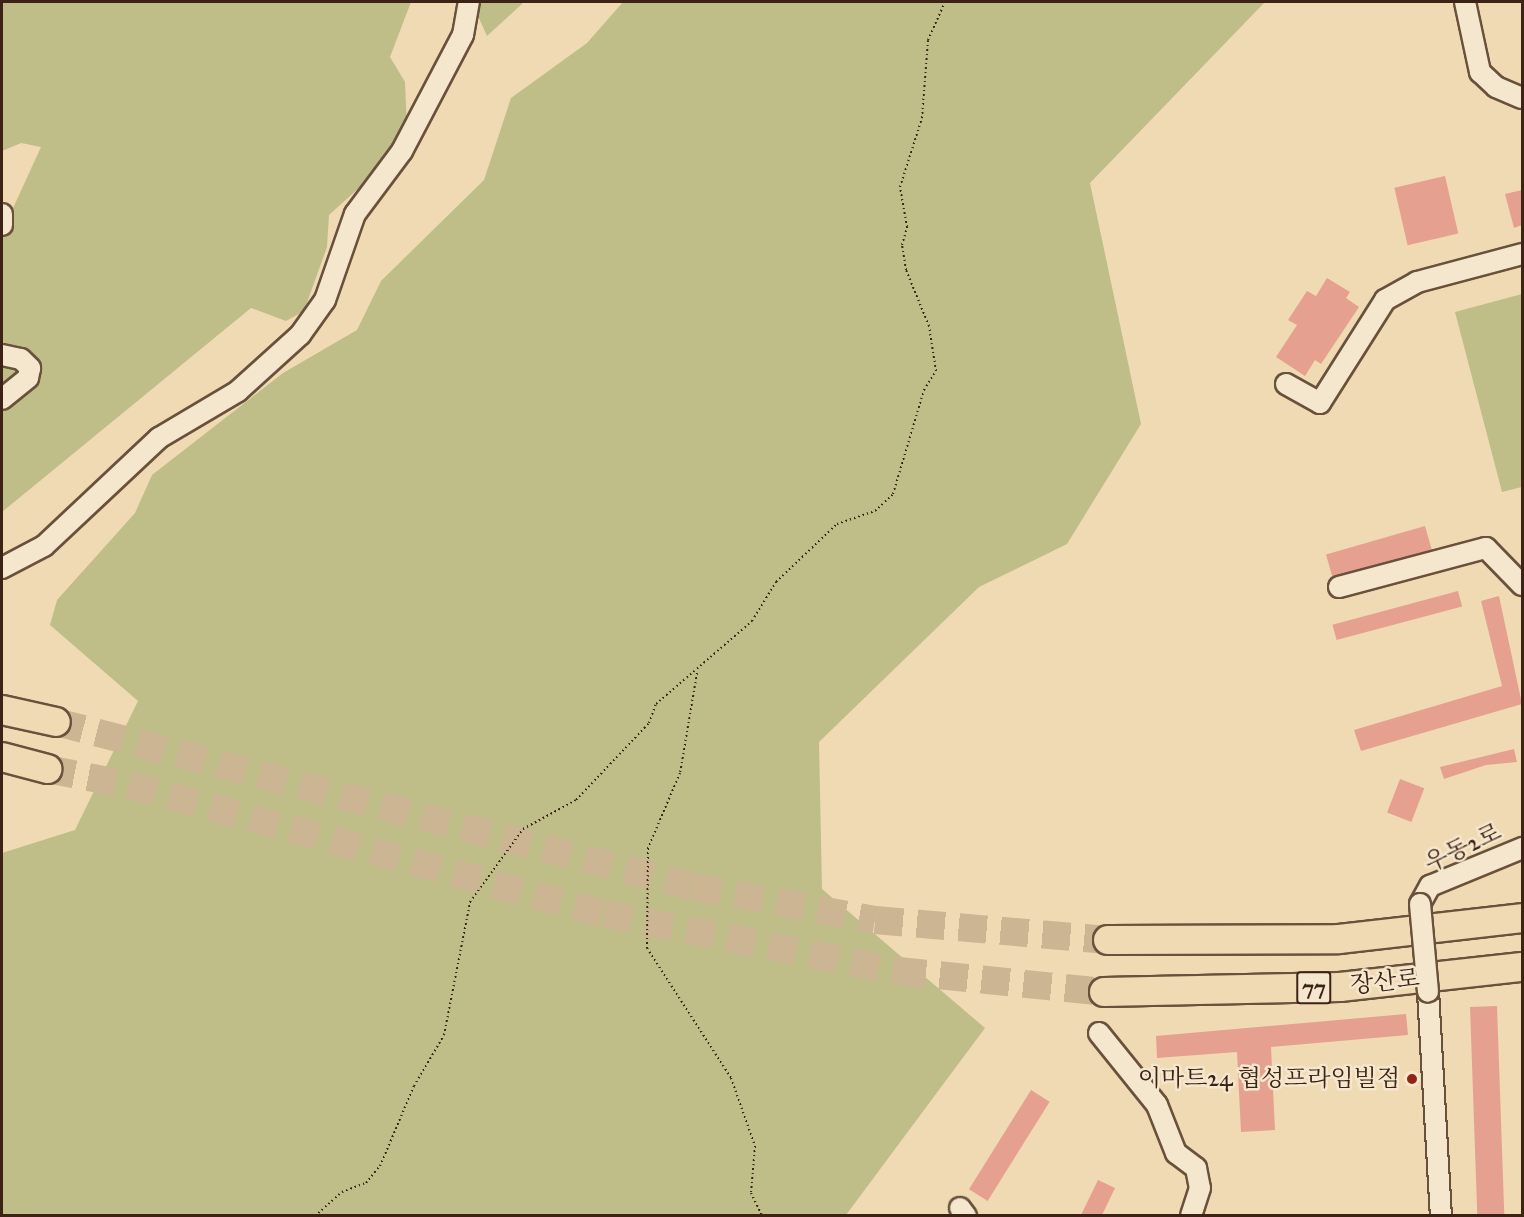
<!DOCTYPE html>
<html>
<head>
<meta charset="utf-8">
<style>
  body { margin:0 }
  #map { position:relative; width:1524px; height:1217px; overflow:hidden; background:#efdab3; font-family:"IM FELL Great Primer","Noto Serif KR",serif }
  div>[style] { position:absolute }
  .green>* { inset:0; background:#bfbe89 }
  .building>* { inset:0; background:#e6a090; transform-origin:0 0 }
  .highway-tunnel>* { height:28px; margin-top:-14px; transform-origin:0; background:repeating-linear-gradient(90deg,#cbb593 0 28px,transparent 0 42px) }
  .path>* { height:2px; margin-top:-1px; transform-origin:0; background:repeating-linear-gradient(90deg,#3d2315 0 1.5px,transparent 0 4.5px) }
  .roads { filter:drop-shadow(2px 0 #6a513c) drop-shadow(-2px 0 #6a513c) drop-shadow(0 2px #6a513c) drop-shadow(0 -2px #6a513c) }
  .minor>* { height:20px; margin:-10px; padding:0 10px; transform-origin:10px; border-radius:10px; background:#f5e7ce }
  .highway>* { height:28px; margin:-14px; padding:0 14px; transform-origin:14px; border-radius:14px; background:#efdab3 }
  .bridges { filter:drop-shadow(2px 0 #6a513c) drop-shadow(-2px 0 #6a513c) drop-shadow(0 2px #6a513c) drop-shadow(0 -2px #6a513c) }
  .minor-bridge>* { height:20px; margin:-10px; padding:0 10px; transform-origin:10px; border-radius:10px; background:#f5e7ce }
  .dots>* { width:16px; height:16px; translate:-50% -50%; box-sizing:border-box; border:3px solid #f5e7ce; border-radius:50% }
  span { translate:-50% -50%; white-space:nowrap; text-align:center; line-height:1.15; -webkit-text-stroke:5px #f5e7ce; paint-order:stroke }
  .shield-label span { padding:2px 4px; background:#f5e7ce; border:2px solid; border-radius:4px; -webkit-text-stroke-width:0 }
  .shield-label { font-size:22px; color:#3d2315; font-weight:700 }
  .street-label { font-size:24px; color:#3d2315 }
  .poi-label { font-size:24px; color:#3d2315 }
  .right { translate:-100% -50%; text-align:right }
  .frame { position:absolute; inset:0; border:3px solid #3d2315; pointer-events:none }
</style>
</head>
<body>
<div id="map">
  <div class="green">
    <div style="clip-path:polygon(2px 2px,411px 2px,390px 57px,405px 82px,407px 129px,372px 176px,329px 215px,327px 247px,304px 311px,286px 321px,251px 308px,2px 512px,2px 232px,41px 147px,21px 143px,2px 151px)"></div>
    <div style="clip-path:polygon(481px 2px,522px 2px,522px 4px,487px 36px,478px 16px)"></div>
    <div style="clip-path:polygon(623px 2px,1265px 2px,1090px 183px,1141px 424px,1067px 544px,979px 587px,819px 742px,822px 889px,985px 1028px,846px 1215px,2px 1215px,2px 853px,75px 830px,138px 701px,50px 625px,57px 600px,135px 513px,152px 475px,283px 373px,357px 330px,381px 281px,484px 180px,511px 98px,587px 43px)"></div>
    <div style="clip-path:polygon(1522px 294px,1522px 487px,1502px 492px,1455px 312px)"></div>
  </div>
  <div class="building">
    <div style="left:1445px;top:176px;width:59px;height:52px;rotate:77deg"></div>
    <div style="clip-path:polygon(1522px 190px,1522px 225px,1514px 228px,1505px 194px)"></div>
    <div style="clip-path:polygon(1327px 278px,1350px 292px,1346px 298px,1359px 307px,1321px 364px,1315px 360px,1305px 376px,1276px 357px,1297px 325px,1288px 320px,1307px 291px,1316px 296px)"></div>
    <div style="left:1425px;top:526px;width:25px;height:103px;rotate:74deg"></div>
    <div style="left:1458px;top:591px;width:16px;height:130px;rotate:75deg"></div>
    <div style="clip-path:polygon(1499px 596px,1522px 704px,1361px 751px,1354px 730px,1502px 686px,1481px 601px)"></div>
    <div style="clip-path:polygon(1514px 749px,1517px 762px,1486px 765px,1444px 779px,1440px 767px)"></div>
    <div style="left:1400px;top:779px;width:26px;height:36px;rotate:21deg"></div>
    <div style="left:1497px;top:1006px;width:209px;height:27px;rotate:88deg"></div>
    <div style="clip-path:polygon(1406px 1014px,1408px 1035px,1271px 1047px,1275px 1130px,1241px 1132px,1237px 1052px,1157px 1058px,1156px 1036px)"></div>
    <div style="left:1031px;top:1090px;width:22px;height:117px;rotate:32deg"></div>
    <div style="clip-path:polygon(1098px 1180px,1115px 1188px,1102px 1215px,1081px 1215px)"></div>
  </div>
  <div class="highway-tunnel">
    <div style="left:56px;top:722px;width:659px;rotate:14.5deg"></div>
    <div style="left:694px;top:887px;width:184px;rotate:10.3deg"></div>
    <div style="left:875px;top:920px;width:234px;rotate:4.9deg"></div>
    <div style="left:47px;top:769px;width:84px;rotate:11deg"></div>
    <div style="left:129px;top:785px;width:492px;rotate:15.2deg"></div>
    <div style="left:604px;top:914px;width:299px;rotate:11deg"></div>
    <div style="left:898px;top:971px;width:207px;rotate:5.8deg"></div>
  </div>
  <div class="path">
    <div style="left:697px;top:673px;width:101px;rotate:99.6deg"></div>
    <div style="left:680px;top:773px;width:82px;rotate:113.1deg"></div>
    <div style="left:648px;top:848px;width:100px;rotate:90.6deg"></div>
    <div style="left:647px;top:948px;width:155px;rotate:57.1deg"></div>
    <div style="left:731px;top:1078px;width:72px;rotate:70.6deg"></div>
    <div style="left:755px;top:1146px;width:47px;rotate:94.9deg"></div>
    <div style="left:751px;top:1193px;width:25px;rotate:64deg"></div>
    <div style="left:315px;top:1216px;width:36px;rotate:-42deg"></div>
    <div style="left:342px;top:1192px;width:26px;rotate:-21deg"></div>
    <div style="left:366px;top:1183px;width:22px;rotate:-51deg"></div>
    <div style="left:380px;top:1166px;width:87px;rotate:-67deg"></div>
    <div style="left:414px;top:1086px;width:59px;rotate:-59.5deg"></div>
    <div style="left:444px;top:1035px;width:136px;rotate:-78.9deg"></div>
    <div style="left:470px;top:902px;width:90px;rotate:-54deg"></div>
    <div style="left:523px;top:829px;width:60px;rotate:-28.7deg"></div>
    <div style="left:576px;top:800px;width:106px;rotate:-46.5deg"></div>
    <div style="left:649px;top:723px;width:20px;rotate:-70deg"></div>
    <div style="left:656px;top:704px;width:127px;rotate:-40.8deg"></div>
    <div style="left:752px;top:621px;width:46px;rotate:-58.4deg"></div>
    <div style="left:776px;top:582px;width:84px;rotate:-43.6deg"></div>
    <div style="left:837px;top:524px;width:40px;rotate:-18.9deg"></div>
    <div style="left:875px;top:511px;width:25px;rotate:-43deg"></div>
    <div style="left:893px;top:494px;width:109px;rotate:-73.4deg"></div>
    <div style="left:924px;top:390px;width:22px;rotate:-58deg"></div>
    <div style="left:936px;top:371px;width:46px;rotate:-98.8deg"></div>
    <div style="left:929px;top:326px;width:61px;rotate:-112.3deg"></div>
    <div style="left:906px;top:270px;width:25px;rotate:-99deg"></div>
    <div style="left:902px;top:245px;width:19px;rotate:-74deg"></div>
    <div style="left:907px;top:227px;width:41px;rotate:-99.9deg"></div>
    <div style="left:900px;top:187px;width:72px;rotate:-72.3deg"></div>
    <div style="left:922px;top:118px;width:78px;rotate:-85.6deg"></div>
    <div style="left:928px;top:40px;width:42px;rotate:-65.9deg"></div>
  </div>
  <div class="roads">
    <div class="minor">
      <div style="left:1465px;top:2px;width:72px;rotate:77.9deg"></div>
      <div style="left:1480px;top:72px;width:22px;rotate:43deg"></div>
      <div style="left:1496px;top:87px;width:28px;rotate:23deg"></div>
      <div style="left:2px;top:225px;width:11px;rotate:-90deg"></div>
      <div style="left:2px;top:355px;width:19px;rotate:12deg"></div>
      <div style="left:21px;top:359px;width:13px;rotate:45deg"></div>
      <div style="left:30px;top:368px;width:10px;rotate:101deg"></div>
      <div style="left:28px;top:378px;width:33px;rotate:141deg"></div>
      <div style="left:1286px;top:384px;width:39px;rotate:29deg"></div>
      <div style="left:1320px;top:403px;width:122px;rotate:-57.7deg"></div>
      <div style="left:1385px;top:300px;width:37px;rotate:-29deg"></div>
      <div style="left:1417px;top:282px;width:109px;rotate:-14.9deg"></div>
      <div style="left:2px;top:568px;width:47px;rotate:-27.6deg"></div>
      <div style="left:44px;top:546px;width:158px;rotate:-43.2deg"></div>
      <div style="left:159px;top:438px;width:92px;rotate:-30.7deg"></div>
      <div style="left:238px;top:391px;width:84px;rotate:-42.1deg"></div>
      <div style="left:300px;top:335px;width:43px;rotate:-54.5deg"></div>
      <div style="left:325px;top:300px;width:91px;rotate:-70.8deg"></div>
      <div style="left:355px;top:214px;width:79px;rotate:-53.3deg"></div>
      <div style="left:402px;top:151px;width:131px;rotate:-62.3deg"></div>
      <div style="left:463px;top:35px;width:34px;rotate:-80deg"></div>
      <div style="left:1339px;top:587px;width:152px;rotate:-14.9deg"></div>
      <div style="left:1486px;top:548px;width:52px;rotate:45.8deg"></div>
      <div style="left:1420px;top:904px;width:21px;rotate:-61deg"></div>
      <div style="left:1430px;top:886px;width:100px;rotate:-22.4deg"></div>
      <div style="left:1428px;top:992px;width:224px;rotate:86.7deg"></div>
      <div style="left:1099px;top:1033px;width:92px;rotate:51.1deg"></div>
      <div style="left:1157px;top:1105px;width:52px;rotate:68.4deg"></div>
      <div style="left:1176px;top:1153px;width:25px;rotate:37deg"></div>
      <div style="left:1196px;top:1168px;width:20px;rotate:79deg"></div>
      <div style="left:1200px;top:1188px;width:29px;rotate:108deg"></div>
      <div style="left:960px;top:1208px;width:10px;rotate:53deg"></div>
    </div>
    <div class="highway">
      <div style="left:2px;top:710px;width:55px;rotate:12.5deg"></div>
      <div style="left:2px;top:757px;width:47px;rotate:14.9deg"></div>
      <div style="left:1108px;top:940px;width:231px;rotate:-0.2deg"></div>
      <div style="left:1339px;top:939px;width:184px;rotate:-6.5deg"></div>
      <div style="left:1104px;top:992px;width:236px;rotate:-1.2deg"></div>
      <div style="left:1340px;top:987px;width:183px;rotate:-6.3deg"></div>
    </div>
  </div>
  <div class="bridges">
    <div class="minor-bridge">
      <div style="left:1420px;top:904px;width:88px;rotate:84.8deg"></div>
    </div>
  </div>
  <div class="dots">
    <div style="left:1412px;top:1079px;background:#8f2418"></div>
  </div>
  <div class="shield-label">
    <span style="left:1314px;top:988px">77</span>
  </div>
  <div class="street-label">
    <span style="left:1463px;top:848px;rotate:-25deg">우동2로</span>
    <span style="left:1385px;top:982px;rotate:-6deg">장산로</span>
  </div>
  <div class="poi-label">
    <span class="right" style="left:1400px;top:1079px">이마트24 협성프라임빌점</span>
  </div>
  <div class="frame"></div>
</div>
</body>
</html>
